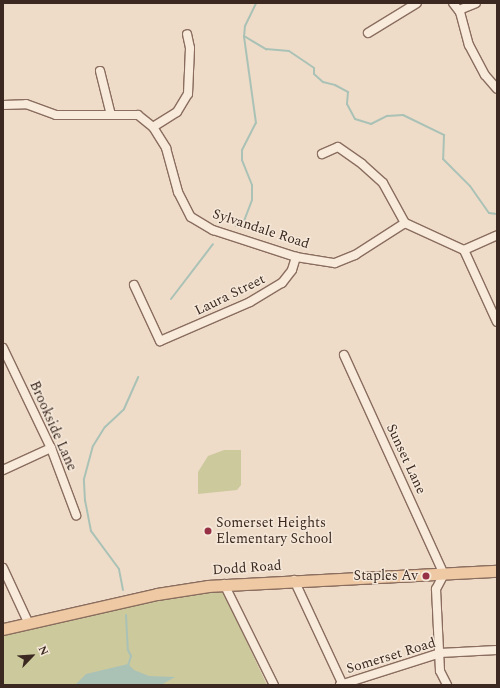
<!DOCTYPE html>
<html>
<head>
<meta charset="utf-8">
<style>
  body { margin:0 }
  #map { position:relative; width:500px; height:688px; overflow:hidden; background:#eedcc9; font-family:Spectral,serif }
  div>[style] { position:absolute }
  .green>* { inset:0; background:#ccc99d }
  .water>* { inset:0; background:#aac2b6 }
  .stream>* { height:2px; margin:-1px; padding:0 1px; transform-origin:1px; border-radius:1px; background:#aac2b6 }
  .roads { filter:drop-shadow(1px 0 #8a6d5e) drop-shadow(-1px 0 #8a6d5e) drop-shadow(0 1px #8a6d5e) drop-shadow(0 -1px #8a6d5e) }
  .minor>* { height:8px; margin:-4px; padding:0 4px; transform-origin:4px; border-radius:4px; background:#f8ebdc }
  .major>* { height:11px; margin:-5.5px; padding:0 5.5px; transform-origin:5.5px; border-radius:5.5px; background:#eec9a3 }
  .dots>* { width:11px; height:11px; translate:-50% -50%; box-sizing:border-box; border:2px solid #f5e8d9; border-radius:50% }
  span { translate:-50% -50%; white-space:nowrap; text-align:center; line-height:1.15; -webkit-text-stroke:3px #f5e8d9; paint-order:stroke }
  .street-label { font-size:14px; color:#3b2921 }
  .poi-label { font-size:14px; color:#3b2921 }
  .left { translate:0 -50%; text-align:left }
  .right { translate:-100% -50%; text-align:right }
  .frame { position:absolute; inset:0; border:4px solid #3b2921; pointer-events:none }
  .north { position:absolute; left:12px; top:636px; width:40px; height:40px; -webkit-text-stroke:3px #f5e8d9; paint-order:stroke; rotate:65deg; font-size:11px; font-weight:700; line-height:16px; text-align:center; color:#3b2921 }
  .north::after { content:''; display:block; margin:auto; width:14px; height:18px; background:#3b2921; clip-path:polygon(50% 0,100% 100%,50% 72%,0 100%) }
</style>
</head>
<body>
<div id="map">
  <div class="green">
    <div style="clip-path:polygon(224px 450px,241px 450px,241px 485px,237px 490px,198px 494px,198px 472px,208px 456px)"></div>
    <div style="clip-path:polygon(222px 589px,267px 685px,3px 685px,3px 636px,110px 610px)"></div>
  </div>
  <div class="water">
    <div style="clip-path:polygon(128px 664px,134px 670px,149px 676px,175px 677px,161px 685px,75px 685px,86px 674px)"></div>
  </div>
  <div class="stream">
    <div style="left:244px;top:36px;width:26px;rotate:31deg"></div>
    <div style="left:266px;top:49px;width:23px;rotate:5deg"></div>
    <div style="left:289px;top:51px;width:30px;rotate:34deg"></div>
    <div style="left:314px;top:68px;width:6px;rotate:90deg"></div>
    <div style="left:314px;top:74px;width:12px;rotate:42deg"></div>
    <div style="left:323px;top:82px;width:12px;rotate:14deg"></div>
    <div style="left:335px;top:85px;width:15px;rotate:28deg"></div>
    <div style="left:348px;top:92px;width:12px;rotate:95deg"></div>
    <div style="left:347px;top:104px;width:17px;rotate:62deg"></div>
    <div style="left:355px;top:119px;width:17px;rotate:17deg"></div>
    <div style="left:371px;top:124px;width:18px;rotate:-27deg"></div>
    <div style="left:387px;top:116px;width:16px;rotate:-4deg"></div>
    <div style="left:403px;top:115px;width:46px;rotate:26deg"></div>
    <div style="left:444px;top:135px;width:24px;rotate:92deg"></div>
    <div style="left:443px;top:159px;width:38px;rotate:45deg"></div>
    <div style="left:470px;top:186px;width:33px;rotate:55deg"></div>
    <div style="left:489px;top:213px;width:8px;rotate:7deg"></div>
    <div style="left:236px;top:226px;width:9px;rotate:-32deg"></div>
    <div style="left:244px;top:221px;width:22px;rotate:-69deg"></div>
    <div style="left:252px;top:200px;width:15px;rotate:-90deg"></div>
    <div style="left:252px;top:185px;width:27px;rotate:-112deg"></div>
    <div style="left:242px;top:160px;width:10px;rotate:-90deg"></div>
    <div style="left:242px;top:150px;width:30px;rotate:-63deg"></div>
    <div style="left:256px;top:123px;width:87px;rotate:-97.9deg"></div>
    <div style="left:244px;top:37px;width:11px;rotate:-85deg"></div>
    <div style="left:245px;top:26px;width:25px;rotate:-64deg"></div>
    <div style="left:171px;top:299px;width:69px;rotate:-52.6deg"></div>
    <div style="left:123px;top:590px;width:21px;rotate:-101deg"></div>
    <div style="left:119px;top:569px;width:47px;rotate:-126.4deg"></div>
    <div style="left:91px;top:531px;width:31px;rotate:-101deg"></div>
    <div style="left:85px;top:501px;width:22px;rotate:-93deg"></div>
    <div style="left:84px;top:479px;width:34px;rotate:-75deg"></div>
    <div style="left:93px;top:446px;width:22px;rotate:-58deg"></div>
    <div style="left:105px;top:427px;width:26px;rotate:-43deg"></div>
    <div style="left:124px;top:409px;width:35px;rotate:-66deg"></div>
    <div style="left:126px;top:615px;width:35px;rotate:87deg"></div>
    <div style="left:128px;top:650px;width:7px;rotate:63deg"></div>
    <div style="left:131px;top:656px;width:10px;rotate:107deg"></div>
  </div>
  <div class="roads">
    <div class="minor">
      <div style="left:453px;top:3px;width:11px;rotate:52deg"></div>
      <div style="left:460px;top:12px;width:34px;rotate:75deg"></div>
      <div style="left:469px;top:45px;width:34px;rotate:62deg"></div>
      <div style="left:485px;top:75px;width:18px;rotate:49deg"></div>
      <div style="left:460px;top:12px;width:2px;rotate:-117deg"></div>
      <div style="left:459px;top:10px;width:18px;rotate:-22deg"></div>
      <div style="left:368px;top:33px;width:57px;rotate:-31.5deg"></div>
      <div style="left:100px;top:71px;width:45px;rotate:76deg"></div>
      <div style="left:3px;top:105px;width:23px;rotate:-2deg"></div>
      <div style="left:26px;top:104px;width:32px;rotate:20deg"></div>
      <div style="left:56px;top:115px;width:82px"></div>
      <div style="left:138px;top:115px;width:19px;rotate:39deg"></div>
      <div style="left:153px;top:127px;width:25px;rotate:58deg"></div>
      <div style="left:166px;top:148px;width:46px;rotate:74.7deg"></div>
      <div style="left:178px;top:192px;width:28px;rotate:63deg"></div>
      <div style="left:191px;top:217px;width:26px;rotate:31deg"></div>
      <div style="left:213px;top:230px;width:87px;rotate:18deg"></div>
      <div style="left:296px;top:257px;width:39px;rotate:9deg"></div>
      <div style="left:335px;top:263px;width:22px;rotate:-22deg"></div>
      <div style="left:355px;top:255px;width:59px;rotate:-32.6deg"></div>
      <div style="left:153px;top:127px;width:28px;rotate:-32deg"></div>
      <div style="left:177px;top:112px;width:21px;rotate:-59deg"></div>
      <div style="left:188px;top:94px;width:46px;rotate:-87.5deg"></div>
      <div style="left:190px;top:48px;width:14px;rotate:-102deg"></div>
      <div style="left:322px;top:154px;width:17px;rotate:-24deg"></div>
      <div style="left:338px;top:147px;width:29px;rotate:35deg"></div>
      <div style="left:362px;top:164px;width:28px;rotate:42deg"></div>
      <div style="left:383px;top:183px;width:46px;rotate:61.2deg"></div>
      <div style="left:405px;top:223px;width:65px;rotate:24.6deg"></div>
      <div style="left:464px;top:250px;width:36px;rotate:-24deg"></div>
      <div style="left:464px;top:250px;width:79px;rotate:65.4deg"></div>
      <div style="left:134px;top:285px;width:62px;rotate:65.1deg"></div>
      <div style="left:160px;top:341px;width:98px;rotate:-23.4deg"></div>
      <div style="left:250px;top:302px;width:37px;rotate:-31deg"></div>
      <div style="left:282px;top:283px;width:16px;rotate:-52deg"></div>
      <div style="left:292px;top:270px;width:14px;rotate:-73deg"></div>
      <div style="left:3px;top:348px;width:111px;rotate:64.4deg"></div>
      <div style="left:51px;top:448px;width:72px;rotate:69.5deg"></div>
      <div style="left:344px;top:355px;width:241px;rotate:65.5deg"></div>
      <div style="left:444px;top:574px;width:17px;rotate:118deg"></div>
      <div style="left:436px;top:589px;width:82px;rotate:87.2deg"></div>
      <div style="left:440px;top:671px;width:16px;rotate:63deg"></div>
      <div style="left:3px;top:470px;width:53px;rotate:-24.6deg"></div>
      <div style="left:3px;top:568px;width:62px;rotate:65.1deg"></div>
      <div style="left:294px;top:580px;width:116px;rotate:65deg"></div>
      <div style="left:224px;top:584px;width:113px;rotate:63.7deg"></div>
      <div style="left:340px;top:685px;width:105px;rotate:-17.7deg"></div>
      <div style="left:440px;top:653px;width:57px;rotate:-3deg"></div>
    </div>
    <div class="major">
      <div style="left:3px;top:629px;width:158px;rotate:-12.8deg"></div>
      <div style="left:157px;top:594px;width:52px;rotate:-8.9deg"></div>
      <div style="left:208px;top:586px;width:289px;rotate:-3deg"></div>
    </div>
  </div>
  <div class="dots">
    <div style="left:208px;top:531px;background:#973044"></div>
    <div style="left:426px;top:576px;background:#973044"></div>
  </div>
  <div class="street-label">
    <span style="left:261px;top:229px;rotate:18deg">Sylvandale Road</span>
    <span style="left:230px;top:295px;rotate:-26deg">Laura Street</span>
    <span style="left:53px;top:426px;rotate:66deg">Brookside Lane</span>
    <span style="left:406px;top:459px;rotate:65deg">Sunset Lane</span>
    <span style="left:247px;top:568px;rotate:-4deg">Dodd Road</span>
    <span style="left:391px;top:656px;rotate:-17deg">Somerset Road</span>
  </div>
  <div class="poi-label">
    <span class="left" style="left:216px;top:531px">Somerset Heights<br>Elementary School</span>
    <span class="right" style="left:418px;top:576px">Staples Av</span>
  </div>
  <div class="frame"></div>
  <div class="north">N</div>
</div>
</body>
</html>
